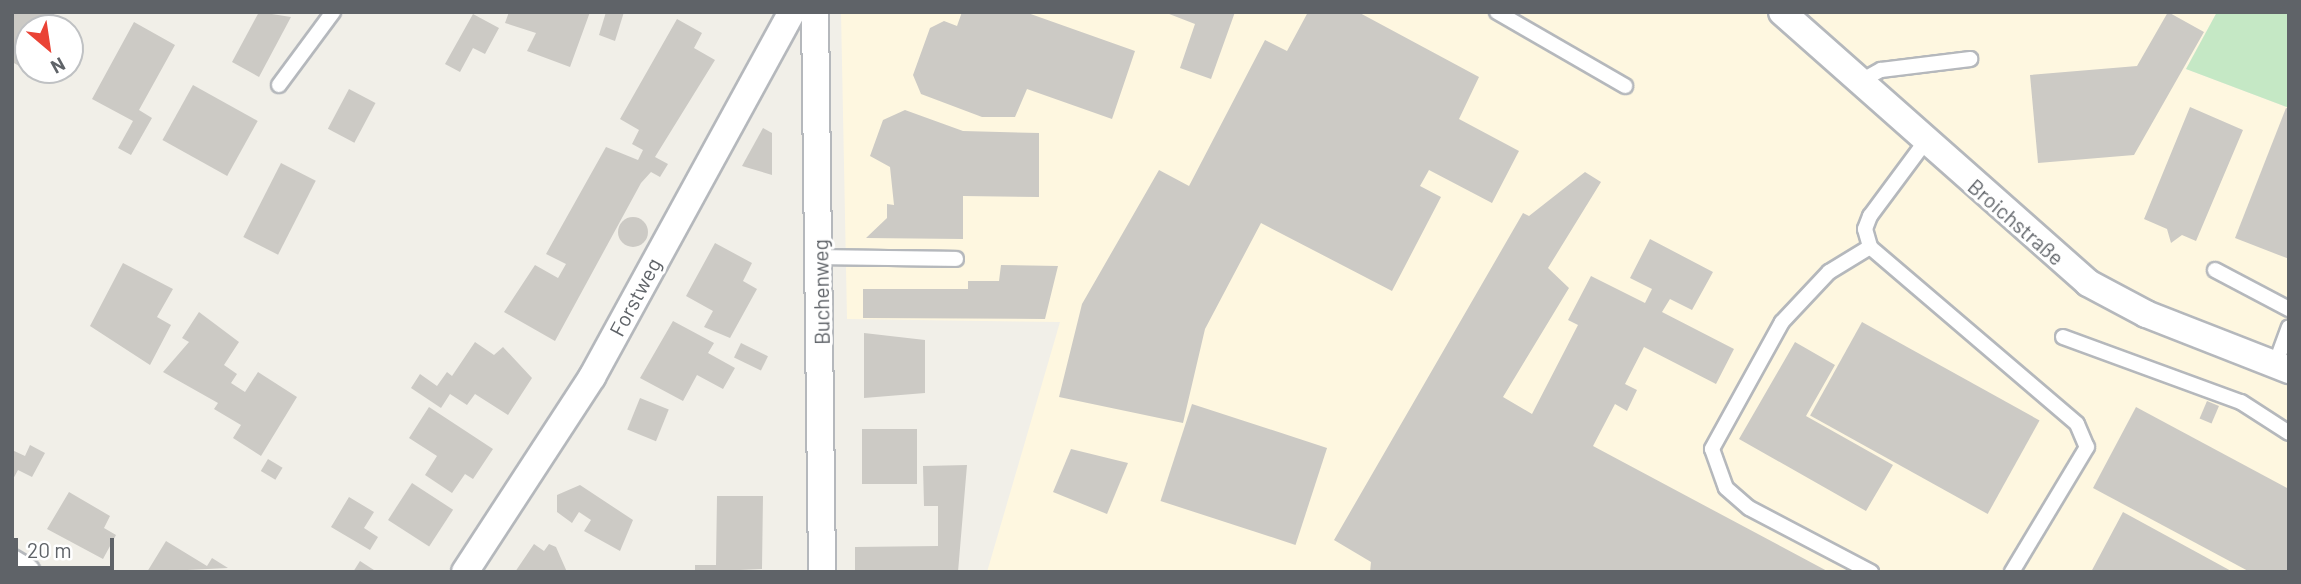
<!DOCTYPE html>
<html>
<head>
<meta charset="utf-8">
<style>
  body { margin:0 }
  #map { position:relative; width:2301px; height:584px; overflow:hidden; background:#f1efe8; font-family:Barlow,sans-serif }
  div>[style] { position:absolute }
  .commercial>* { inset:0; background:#fef7e0 }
  .green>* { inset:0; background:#c5e8c5 }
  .building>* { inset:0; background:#cccac5; transform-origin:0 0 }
  .round { border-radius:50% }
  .roads { filter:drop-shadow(2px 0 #b5b8bc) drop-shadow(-2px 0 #b5b8bc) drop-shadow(0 2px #b5b8bc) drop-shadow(0 -2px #b5b8bc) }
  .service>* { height:14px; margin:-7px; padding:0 7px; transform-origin:7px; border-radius:7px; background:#fff }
  .minor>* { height:26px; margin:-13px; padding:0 13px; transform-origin:13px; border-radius:13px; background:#fff }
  span { translate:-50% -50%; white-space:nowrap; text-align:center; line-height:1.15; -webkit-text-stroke:6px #fff; paint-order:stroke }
  .street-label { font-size:21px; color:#5f6368 }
  .frame { position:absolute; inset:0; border:14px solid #5f6368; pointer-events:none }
  .north { position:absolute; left:14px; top:14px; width:70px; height:70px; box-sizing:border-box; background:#fff; border:2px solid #bfc1c3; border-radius:50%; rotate:151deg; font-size:19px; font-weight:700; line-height:28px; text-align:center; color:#5f6368 }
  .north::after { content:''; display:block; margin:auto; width:24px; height:32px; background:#ea4335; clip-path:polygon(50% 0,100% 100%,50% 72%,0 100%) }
  .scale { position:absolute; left:14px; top:538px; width:100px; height:32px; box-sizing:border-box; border:4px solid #5f6368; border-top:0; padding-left:9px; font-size:21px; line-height:24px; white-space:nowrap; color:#5f6368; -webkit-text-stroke:5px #fff; paint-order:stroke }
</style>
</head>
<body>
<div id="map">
  <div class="commercial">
    <div style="clip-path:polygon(841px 12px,2217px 12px,2186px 69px,2289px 108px,2289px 572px,987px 572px,1060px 322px,847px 319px)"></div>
  </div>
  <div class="green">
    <div style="clip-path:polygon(2217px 12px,2289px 12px,2289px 108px,2186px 69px)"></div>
  </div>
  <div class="building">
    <div style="clip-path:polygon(12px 12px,55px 13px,47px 28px,28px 28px,25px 69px,12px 62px)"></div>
    <div style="clip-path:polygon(259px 12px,291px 17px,259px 77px,232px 62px)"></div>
    <div style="clip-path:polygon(509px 12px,590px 12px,570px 67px,527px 51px,536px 33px,505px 23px)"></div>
    <div style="clip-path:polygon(606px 12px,624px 12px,615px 41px,599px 35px)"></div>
    <div style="clip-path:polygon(962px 12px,1025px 12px,1135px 51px,1112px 119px,1027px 89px,1015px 117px,982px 117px,921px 94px,913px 75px,930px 28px,944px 21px,957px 26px)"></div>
    <div style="clip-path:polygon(1164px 12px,1235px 12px,1211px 79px,1180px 68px,1195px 24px)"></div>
    <div style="clip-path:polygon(1308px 12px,1358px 12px,1479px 77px,1459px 119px,1519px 151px,1492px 203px,1429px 170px,1420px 186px,1441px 197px,1392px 291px,1261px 223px,1205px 329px,1183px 423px,1059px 397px,1082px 304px,1159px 170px,1189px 186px,1265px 40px,1287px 51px)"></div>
    <div style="clip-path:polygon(2168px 12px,2204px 32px,2134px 155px,2038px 163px,2030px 75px,2137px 66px)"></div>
    <div style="clip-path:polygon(473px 14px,499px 28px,485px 54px,473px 48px,460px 72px,445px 64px)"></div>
    <div style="clip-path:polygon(677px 19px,702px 33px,694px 48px,715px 60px,655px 157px,668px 164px,660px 177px,651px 172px,641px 183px,555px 341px,504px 312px,535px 265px,558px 278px,566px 264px,546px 254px,606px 147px,638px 160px,643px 150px,632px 144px,639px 130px,620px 119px)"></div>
    <div style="clip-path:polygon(134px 22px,175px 45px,139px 110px,152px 118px,131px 155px,118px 148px,133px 121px,92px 99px)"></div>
    <div style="left:193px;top:85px;width:74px;height:63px;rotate:29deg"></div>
    <div style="left:349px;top:89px;width:30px;height:45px;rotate:28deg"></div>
    <div style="clip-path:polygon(2190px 107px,2243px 130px,2196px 241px,2182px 235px,2171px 243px,2167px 229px,2144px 219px)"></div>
    <div style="clip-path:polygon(2286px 108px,2289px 109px,2289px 259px,2235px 238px)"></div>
    <div style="clip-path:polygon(905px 110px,963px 131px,1039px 133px,1039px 197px,963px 196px,963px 239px,866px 238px,887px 218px,887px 204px,894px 205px,890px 167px,870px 156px,883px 120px)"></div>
    <div style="clip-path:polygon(763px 128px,772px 133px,772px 175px,742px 166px)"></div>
    <div style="left:281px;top:163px;width:39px;height:83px;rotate:27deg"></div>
    <div style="clip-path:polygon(1585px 172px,1601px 182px,1548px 268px,1569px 288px,1503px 397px,1532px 414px,1578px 325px,1568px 320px,1591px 276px,1645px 303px,1652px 289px,1630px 278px,1650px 239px,1713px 272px,1692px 310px,1670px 299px,1662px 312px,1734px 349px,1716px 384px,1644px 347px,1625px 384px,1637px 390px,1627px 411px,1615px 404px,1593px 446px,1829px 572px,1370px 572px,1371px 562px,1334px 540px,1523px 213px,1529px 216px)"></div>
    <div class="round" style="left:618px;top:217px;width:30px;height:30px"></div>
    <div style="clip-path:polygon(715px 243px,752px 263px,743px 281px,757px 289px,730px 338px,704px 327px,713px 311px,686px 296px)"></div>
    <div style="clip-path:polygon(123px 263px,173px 289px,157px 317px,171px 325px,150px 365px,90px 326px)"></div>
    <div style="clip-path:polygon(1001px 265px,1058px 266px,1045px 319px,863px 318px,863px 289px,968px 289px,968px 281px,999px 281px)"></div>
    <div style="clip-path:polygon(199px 312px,239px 342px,224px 365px,237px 374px,231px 383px,245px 392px,258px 372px,297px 397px,261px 456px,233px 438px,241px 425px,214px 409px,218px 403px,163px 372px,189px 342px,182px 338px)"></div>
    <div style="clip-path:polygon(673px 321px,714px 343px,708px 353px,735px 368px,723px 389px,697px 375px,683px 401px,640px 378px)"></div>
    <div style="left:1862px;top:322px;width:203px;height:107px;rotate:29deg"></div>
    <div style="clip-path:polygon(864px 333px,925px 340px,925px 393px,864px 398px)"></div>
    <div style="clip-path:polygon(475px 342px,494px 355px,503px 347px,532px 378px,508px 415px,475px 394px,467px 405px,450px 394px,441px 408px,411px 388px,420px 374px,437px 386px,447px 372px,452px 376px)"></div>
    <div style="clip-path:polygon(1795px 342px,1835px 365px,1806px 416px,1893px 465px,1866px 511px,1739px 439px)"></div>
    <div style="left:741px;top:343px;width:30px;height:16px;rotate:26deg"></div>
    <div style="left:640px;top:398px;width:31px;height:34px;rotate:22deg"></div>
    <div style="left:2207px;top:401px;width:13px;height:19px;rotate:23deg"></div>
    <div style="left:1192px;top:404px;width:142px;height:102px;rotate:18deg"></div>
    <div style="clip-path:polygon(429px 407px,493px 449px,473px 479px,465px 474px,452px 493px,425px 475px,437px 456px,409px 438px)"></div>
    <div style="clip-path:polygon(2136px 407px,2289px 489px,2289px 572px,2250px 572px,2093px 488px)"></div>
    <div style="left:862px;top:429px;width:55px;height:55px"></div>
    <div style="clip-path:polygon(30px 445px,45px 453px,32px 477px,18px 470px,12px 481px,12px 450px,25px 456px)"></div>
    <div style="clip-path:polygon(1071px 449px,1128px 463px,1107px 514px,1053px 492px)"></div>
    <div style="left:268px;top:459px;width:17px;height:14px;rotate:31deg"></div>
    <div style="clip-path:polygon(967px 465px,958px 572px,855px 572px,855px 547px,938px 546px,938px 506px,924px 506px,923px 466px)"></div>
    <div style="left:412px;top:483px;width:49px;height:44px;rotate:33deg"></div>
    <div style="clip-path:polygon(580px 485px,633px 520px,620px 551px,584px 531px,591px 520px,579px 512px,572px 523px,557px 512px,557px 495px)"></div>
    <div style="clip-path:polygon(69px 492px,110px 516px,104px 528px,116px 535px,103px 559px,47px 529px)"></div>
    <div style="clip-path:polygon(717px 496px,763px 496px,762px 569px,695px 572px,695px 565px,716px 565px)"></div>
    <div style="clip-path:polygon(349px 497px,374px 512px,364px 528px,378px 537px,370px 550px,331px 527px)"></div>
    <div style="clip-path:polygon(2123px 512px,2233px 572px,2091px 572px)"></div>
    <div style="clip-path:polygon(166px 541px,207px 566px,212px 558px,228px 568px,147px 572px)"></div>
    <div style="clip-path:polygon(534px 544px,544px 551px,549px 544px,556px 547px,567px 572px,515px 572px)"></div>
    <div style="clip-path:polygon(360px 561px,377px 572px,353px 572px)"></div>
  </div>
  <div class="roads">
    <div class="service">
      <div style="left:1497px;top:12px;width:148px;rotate:30deg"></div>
      <div style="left:1859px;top:82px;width:25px;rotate:-29deg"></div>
      <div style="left:1881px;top:70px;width:90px;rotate:-7deg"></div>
      <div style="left:279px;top:85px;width:91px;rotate:-53.5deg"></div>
      <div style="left:1925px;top:142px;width:92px;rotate:126.6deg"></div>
      <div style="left:1870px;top:216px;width:14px;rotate:111deg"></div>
      <div style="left:1865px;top:229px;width:19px;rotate:74deg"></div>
      <div style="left:1870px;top:247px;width:272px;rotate:40.5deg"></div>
      <div style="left:2077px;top:424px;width:25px;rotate:67deg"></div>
      <div style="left:2087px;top:447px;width:146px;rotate:121deg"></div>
      <div style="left:1870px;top:247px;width:48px;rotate:148.6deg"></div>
      <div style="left:1829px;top:272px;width:69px;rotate:133.2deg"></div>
      <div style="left:1782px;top:322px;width:145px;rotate:118.9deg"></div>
      <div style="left:1712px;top:449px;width:41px;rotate:70.3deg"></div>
      <div style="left:1726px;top:488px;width:30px;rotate:41deg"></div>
      <div style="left:1749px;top:508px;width:138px;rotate:27.7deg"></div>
      <div style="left:821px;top:257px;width:135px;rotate:0.8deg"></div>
      <div style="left:2215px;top:270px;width:84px;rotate:27.8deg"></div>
      <div style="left:2063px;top:337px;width:189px;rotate:20.1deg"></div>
      <div style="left:2241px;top:402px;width:57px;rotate:32.9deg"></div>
      <div style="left:2275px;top:365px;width:40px;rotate:-69.8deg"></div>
    </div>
    <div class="minor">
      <div style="left:815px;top:12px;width:560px;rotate:89.28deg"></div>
      <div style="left:1782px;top:12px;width:409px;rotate:41.5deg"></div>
      <div style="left:2088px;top:283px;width:66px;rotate:28.1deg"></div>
      <div style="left:2146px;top:314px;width:154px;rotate:21.4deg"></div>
      <div style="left:12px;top:563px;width:17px;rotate:31deg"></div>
      <div style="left:465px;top:572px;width:233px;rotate:-56.9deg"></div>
      <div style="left:592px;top:377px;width:414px;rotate:-61.3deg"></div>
    </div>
  </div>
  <div class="street-label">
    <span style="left:2016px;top:222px;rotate:41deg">Broichstraße</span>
    <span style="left:821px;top:292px;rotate:-91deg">Buchenweg</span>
    <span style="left:635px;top:297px;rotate:-62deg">Forstweg</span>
  </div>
  <div class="frame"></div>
  <div class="north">N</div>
  <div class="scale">20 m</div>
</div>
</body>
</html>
